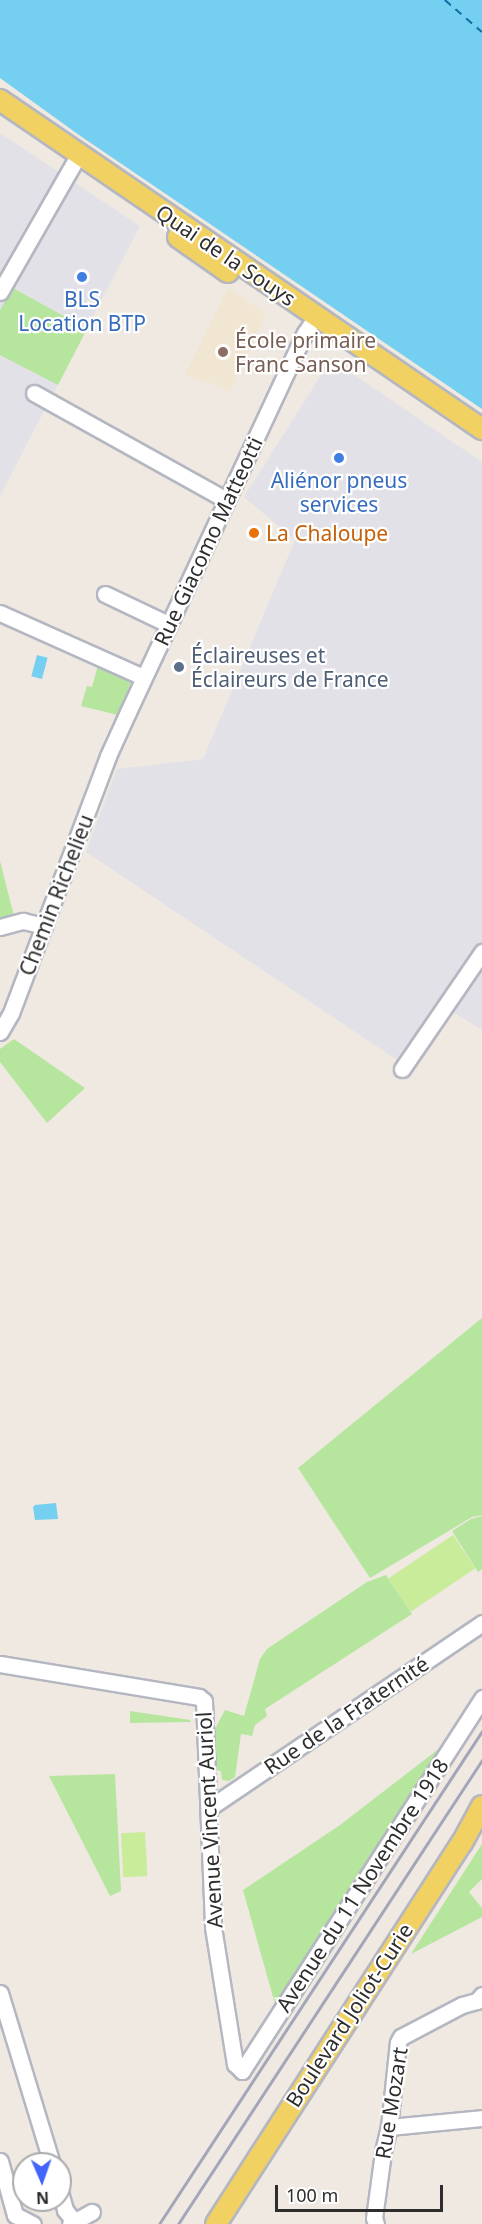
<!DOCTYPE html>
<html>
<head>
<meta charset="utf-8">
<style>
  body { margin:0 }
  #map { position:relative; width:482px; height:2224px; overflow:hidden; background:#efe9e1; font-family:"Noto Sans",sans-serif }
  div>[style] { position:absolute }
  .industrial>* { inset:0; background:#e3e1e8 }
  .education>* { inset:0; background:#f0e6d1 }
  .green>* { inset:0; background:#b6e59e }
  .pitch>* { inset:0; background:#c9ec9a; transform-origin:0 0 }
  .water>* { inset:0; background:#75cff0; transform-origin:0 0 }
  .ferry>* { height:1.5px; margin-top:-0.75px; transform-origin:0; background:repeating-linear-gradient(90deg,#0d6fa3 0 8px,transparent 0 14px) }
  .roads { filter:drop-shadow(2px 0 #b4b7c1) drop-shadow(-2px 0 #b4b7c1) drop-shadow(0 2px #b4b7c1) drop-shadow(0 -2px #b4b7c1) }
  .minor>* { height:15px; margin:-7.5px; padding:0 7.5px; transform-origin:7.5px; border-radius:7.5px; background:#fff }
  .major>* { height:20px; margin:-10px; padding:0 10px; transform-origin:10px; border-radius:10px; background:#f2d163 }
  .rail>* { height:3px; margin:-1.5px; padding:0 1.5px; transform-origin:1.5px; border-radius:1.5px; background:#a3a6b8 }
  .dots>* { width:16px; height:16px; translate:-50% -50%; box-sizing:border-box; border:3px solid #fff; border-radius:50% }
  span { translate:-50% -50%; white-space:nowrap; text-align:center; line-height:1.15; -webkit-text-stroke:4.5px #fff; paint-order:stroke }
  .street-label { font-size:21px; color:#2e2e2e }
  .shop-label { font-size:21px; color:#366cbe }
  .education-label { font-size:21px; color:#785e54 }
  .left { translate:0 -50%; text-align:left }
  .food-label { font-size:21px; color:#c56008 }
  .service-label { font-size:21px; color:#4e5e75 }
  .north { position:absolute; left:12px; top:2152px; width:60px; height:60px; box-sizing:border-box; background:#fff; border:2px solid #ababab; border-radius:50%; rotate:178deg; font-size:16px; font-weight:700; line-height:24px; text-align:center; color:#2e2e2e }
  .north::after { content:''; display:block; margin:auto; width:21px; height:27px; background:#4264fb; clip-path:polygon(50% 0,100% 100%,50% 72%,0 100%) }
  .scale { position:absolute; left:275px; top:2185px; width:168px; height:27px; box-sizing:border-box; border:3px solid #2e2e2e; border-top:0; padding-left:8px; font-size:18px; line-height:21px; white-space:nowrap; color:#2e2e2e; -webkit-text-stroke:4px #fff; paint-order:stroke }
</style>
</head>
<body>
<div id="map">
  <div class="industrial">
    <div style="clip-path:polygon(0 133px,140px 226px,0 496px)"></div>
    <div style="clip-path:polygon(331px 359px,482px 462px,482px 1030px,448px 1009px,409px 1068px,86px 852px,117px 769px,203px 759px,295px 540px,244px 497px)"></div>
  </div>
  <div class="education">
    <div style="clip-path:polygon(228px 288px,266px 313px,230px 392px,205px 380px,203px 383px,185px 375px)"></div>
  </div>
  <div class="green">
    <div style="clip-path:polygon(13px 288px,87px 329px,58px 385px,0 355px,0 310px)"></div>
    <div style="clip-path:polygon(99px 662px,133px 677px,118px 715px,81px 706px,87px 686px,92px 687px)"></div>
    <div style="clip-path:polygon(0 861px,14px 916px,0 920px)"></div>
    <div style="clip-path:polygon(14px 1039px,85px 1088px,47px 1123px,0 1062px,0 1049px)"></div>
    <div style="clip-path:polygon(482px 1318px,482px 1515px,472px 1517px,370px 1578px,298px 1468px)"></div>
    <div style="clip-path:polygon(482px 1516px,482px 1569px,478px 1572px,452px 1531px,471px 1519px)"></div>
    <div style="clip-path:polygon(386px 1575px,412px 1614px,265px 1709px,267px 1716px,255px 1725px,252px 1736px,241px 1734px,235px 1777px,229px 1781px,222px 1780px,221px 1771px,216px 1770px,215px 1729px,225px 1710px,244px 1716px,260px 1659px,267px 1649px,367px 1582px)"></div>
    <div style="clip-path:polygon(130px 1711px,190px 1720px,191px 1722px,130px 1723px)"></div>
    <div style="clip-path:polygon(449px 1741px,320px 1940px,275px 2004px,243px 1890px,340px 1825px)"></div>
    <div style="clip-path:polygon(115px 1774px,121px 1891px,110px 1896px,49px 1776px)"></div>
    <div style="clip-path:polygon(482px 1844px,482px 1879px,469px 1892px,482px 1908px,482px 1917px,411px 1954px)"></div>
  </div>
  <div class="pitch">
    <div style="left:453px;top:1535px;width:40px;height:78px;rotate:56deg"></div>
    <div style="left:145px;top:1832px;width:44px;height:24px;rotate:87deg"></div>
  </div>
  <div class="water">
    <div style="clip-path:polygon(0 0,482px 0,482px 409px,79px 135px,0 78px)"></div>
    <div style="left:37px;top:655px;width:11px;height:22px;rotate:15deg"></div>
    <div style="clip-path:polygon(56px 1503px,58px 1519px,35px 1520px,33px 1507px,35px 1505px)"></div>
  </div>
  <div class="ferry">
    <div style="left:445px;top:0;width:49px;rotate:40.9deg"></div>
  </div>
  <div class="roads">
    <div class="minor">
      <div style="left:0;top:292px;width:159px;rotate:-60.2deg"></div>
      <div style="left:34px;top:393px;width:220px;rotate:29.1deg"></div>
      <div style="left:105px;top:594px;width:70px;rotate:25.5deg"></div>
      <div style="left:0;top:613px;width:157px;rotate:24.1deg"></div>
      <div style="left:0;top:927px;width:24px;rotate:-15deg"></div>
      <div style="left:23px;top:921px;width:22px;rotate:13deg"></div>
      <div style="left:0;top:1032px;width:22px;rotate:-60deg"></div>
      <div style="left:11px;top:1013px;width:275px;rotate:-69.3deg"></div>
      <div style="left:108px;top:756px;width:48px;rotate:-65.6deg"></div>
      <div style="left:128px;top:712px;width:418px;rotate:-65deg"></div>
      <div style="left:305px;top:333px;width:20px;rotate:-57deg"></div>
      <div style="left:402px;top:1069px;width:142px;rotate:-55.6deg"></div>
      <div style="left:0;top:1664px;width:202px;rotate:9.4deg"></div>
      <div style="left:199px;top:1697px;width:6px;rotate:39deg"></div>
      <div style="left:204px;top:1701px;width:226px;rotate:87.7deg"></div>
      <div style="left:213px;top:1927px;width:139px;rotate:80.9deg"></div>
      <div style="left:235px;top:2064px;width:10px;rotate:45deg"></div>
      <div style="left:242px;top:2071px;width:444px;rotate:-57.2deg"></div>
      <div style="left:209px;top:1808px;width:330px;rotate:-34.1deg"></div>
      <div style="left:0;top:1993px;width:179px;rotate:73.1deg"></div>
      <div style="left:389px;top:2127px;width:93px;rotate:-5.5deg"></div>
      <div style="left:0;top:2161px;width:56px;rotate:74.5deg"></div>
      <div style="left:15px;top:2215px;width:20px;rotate:27deg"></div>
      <div style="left:60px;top:2192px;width:19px;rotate:74deg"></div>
      <div style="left:65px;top:2210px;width:13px;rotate:51deg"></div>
      <div style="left:70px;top:2224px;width:25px;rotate:-29deg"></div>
      <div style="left:376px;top:2224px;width:6px;rotate:-108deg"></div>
      <div style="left:374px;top:2218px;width:67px;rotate:-82.2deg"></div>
      <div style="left:383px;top:2152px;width:26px;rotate:-77deg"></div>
      <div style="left:389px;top:2127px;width:85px;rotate:-84deg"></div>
      <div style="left:398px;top:2042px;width:6px;rotate:-59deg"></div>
      <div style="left:401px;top:2037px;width:69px;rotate:-27.7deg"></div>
      <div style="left:462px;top:2005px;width:16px;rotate:-15deg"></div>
      <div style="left:477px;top:2001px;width:8px;rotate:-50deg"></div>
    </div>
    <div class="major">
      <div style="left:0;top:100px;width:584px;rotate:34.32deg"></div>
      <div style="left:178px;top:237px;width:61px;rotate:35deg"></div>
      <div style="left:216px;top:2224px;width:454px;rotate:-57.2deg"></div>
      <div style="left:462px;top:1843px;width:42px;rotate:-61.6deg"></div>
    </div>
  </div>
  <div class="rail">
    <div style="left:159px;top:2224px;width:589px;rotate:-56.77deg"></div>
    <div style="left:178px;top:2224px;width:555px;rotate:-56.77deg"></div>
  </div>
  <div class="dots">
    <div style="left:82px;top:277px;background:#3f7fe0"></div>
    <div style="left:223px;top:352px;background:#8d6e63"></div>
    <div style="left:339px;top:458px;background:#3f7fe0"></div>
    <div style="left:254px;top:533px;background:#e8710a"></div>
    <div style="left:179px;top:667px;background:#5c6f8a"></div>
  </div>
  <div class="street-label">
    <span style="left:226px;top:255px;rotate:34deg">Quai de la Souys</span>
    <span style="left:208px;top:541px;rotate:-65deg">Rue Giacomo Matteotti</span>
    <span style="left:56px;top:895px;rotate:-69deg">Chemin Richelieu</span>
    <span style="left:346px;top:1715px;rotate:-34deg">Rue de la Fraternité</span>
    <span style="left:209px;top:1820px;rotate:-93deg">Avenue Vincent Auriol</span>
    <span style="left:362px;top:1885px;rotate:-57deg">Avenue du 11 Novembre 1918</span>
    <span style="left:349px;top:2015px;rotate:-57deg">Boulevard Joliot-Curie</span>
    <span style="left:391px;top:2103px;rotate:-81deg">Rue Mozart</span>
  </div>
  <div class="shop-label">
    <span style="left:82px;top:311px">BLS<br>Location BTP</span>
    <span style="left:339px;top:492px">Aliénor pneus<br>services</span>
  </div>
  <div class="education-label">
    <span class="left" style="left:235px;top:352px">École primaire<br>Franc Sanson</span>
  </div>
  <div class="food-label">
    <span class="left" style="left:266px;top:533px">La Chaloupe</span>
  </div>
  <div class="service-label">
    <span class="left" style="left:191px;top:667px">Éclaireuses et<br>Éclaireurs de France</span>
  </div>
  <div class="north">N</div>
  <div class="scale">100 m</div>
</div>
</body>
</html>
